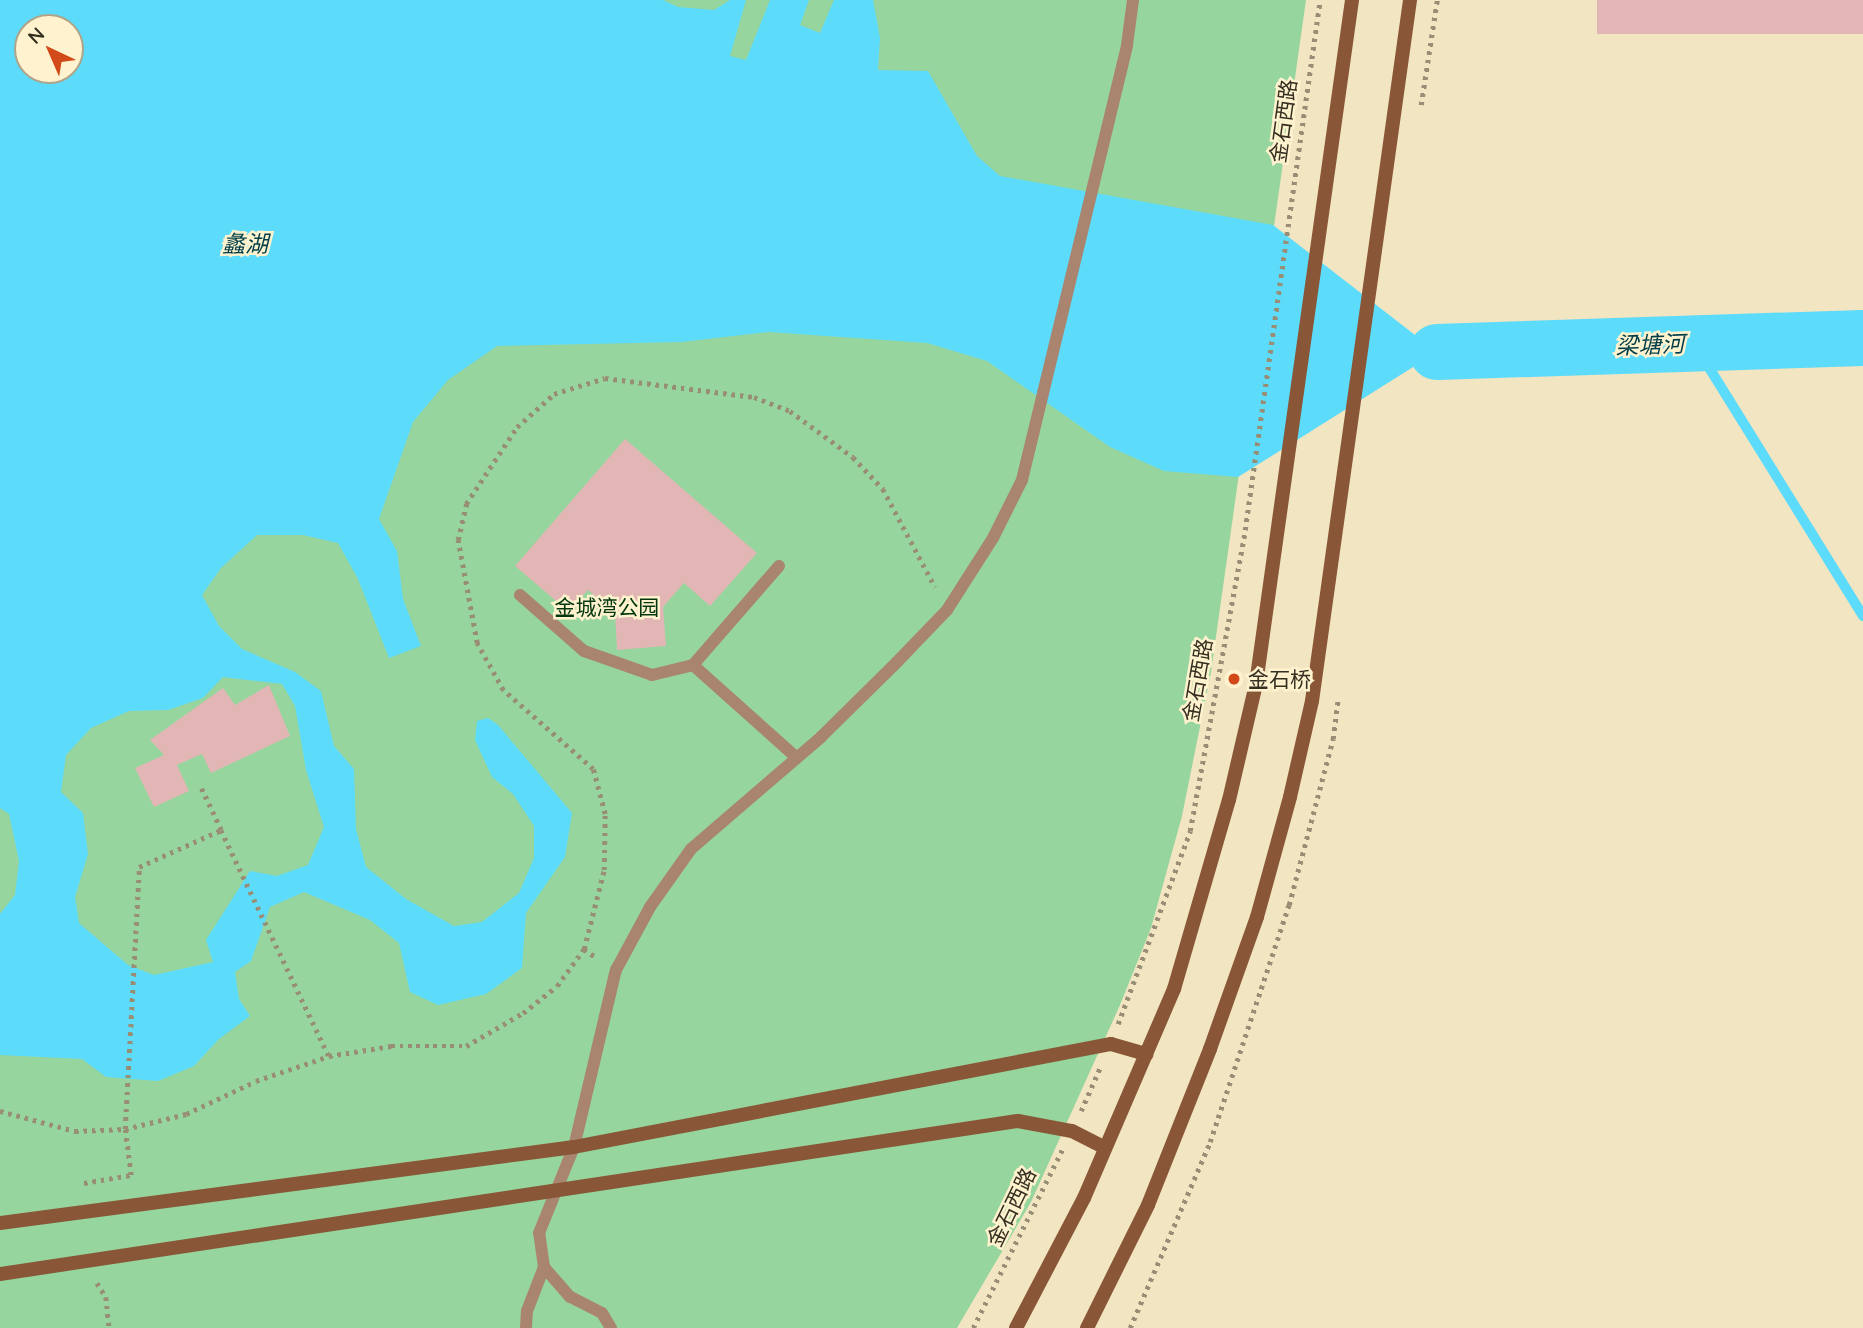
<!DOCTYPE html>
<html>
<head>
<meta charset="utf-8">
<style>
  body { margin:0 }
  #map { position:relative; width:1863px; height:1328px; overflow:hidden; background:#f2e5c1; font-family:Quicksand,"Noto Sans SC",sans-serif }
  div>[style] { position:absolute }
  .green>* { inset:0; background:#97d59e }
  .water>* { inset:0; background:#5ddbfa }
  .stream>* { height:10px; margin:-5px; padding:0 5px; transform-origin:5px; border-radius:5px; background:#5ddbfa }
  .river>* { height:56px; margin:-28px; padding:0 28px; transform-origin:28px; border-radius:28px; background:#5ddbfa }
  .building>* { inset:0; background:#e1b6b4; transform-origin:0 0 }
  .path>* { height:4.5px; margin-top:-2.25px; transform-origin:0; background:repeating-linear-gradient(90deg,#988e75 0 3.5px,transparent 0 8.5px) }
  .lane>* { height:12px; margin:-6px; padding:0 6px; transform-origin:6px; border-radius:6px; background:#a98570 }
  .secondary>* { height:14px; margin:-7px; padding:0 7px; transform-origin:7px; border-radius:7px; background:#895737 }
  .dots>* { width:19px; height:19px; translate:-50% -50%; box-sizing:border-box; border:4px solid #fff2ce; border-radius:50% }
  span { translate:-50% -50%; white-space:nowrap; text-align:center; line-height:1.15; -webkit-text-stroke:5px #fff2ce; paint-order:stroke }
  .street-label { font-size:21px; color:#342f21 }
  .park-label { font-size:21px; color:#00370e }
  .poi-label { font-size:21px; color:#342f21 }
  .left { translate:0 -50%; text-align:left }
  .water-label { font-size:23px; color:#003d49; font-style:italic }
  .north { position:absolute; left:14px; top:14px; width:70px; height:70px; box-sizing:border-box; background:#fff2ce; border:2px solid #aea489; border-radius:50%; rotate:316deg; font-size:19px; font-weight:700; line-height:28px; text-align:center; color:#342f21 }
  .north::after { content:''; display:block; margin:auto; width:24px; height:32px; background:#d24a1a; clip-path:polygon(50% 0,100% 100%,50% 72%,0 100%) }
</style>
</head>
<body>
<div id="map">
  <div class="green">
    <div style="clip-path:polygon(evenodd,0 0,1306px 0,1211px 672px,1182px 816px,1151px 928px,1120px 1005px,1031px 1202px,957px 1328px,0 1328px,0 0,28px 28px,70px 28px,70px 70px,28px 70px,28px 28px)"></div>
  </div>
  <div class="water">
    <div style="clip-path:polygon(evenodd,0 0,663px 0,678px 7px,714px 10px,730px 0,746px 0,730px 56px,746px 60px,770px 0,809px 0,800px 25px,820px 33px,834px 0,873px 0,880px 38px,878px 70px,928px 71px,977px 156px,1000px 176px,1273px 225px,1437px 352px,1238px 477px,1164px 471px,1110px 447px,987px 361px,927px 343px,769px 332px,681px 342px,497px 346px,448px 380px,413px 422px,379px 519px,397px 551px,403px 599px,421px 646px,389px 658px,358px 579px,338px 543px,303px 535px,257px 535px,221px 568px,202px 595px,219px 626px,242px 649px,295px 672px,321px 691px,334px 746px,354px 769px,356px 829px,366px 867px,406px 899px,454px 926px,482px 922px,519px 893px,534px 858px,534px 826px,513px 794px,492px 777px,475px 740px,477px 721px,488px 718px,498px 725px,572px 813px,565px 857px,526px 913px,522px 968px,486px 994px,438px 1005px,410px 992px,399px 943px,370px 920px,304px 892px,270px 907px,251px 961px,235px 972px,239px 999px,250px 1016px,219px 1039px,194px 1066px,158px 1081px,106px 1077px,82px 1059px,0 1055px,0 914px,15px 895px,19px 861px,9px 814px,0 808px,0 0,28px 28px,70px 28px,70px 70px,28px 70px,28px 28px,0 0,223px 677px,282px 684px,295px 706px,306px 770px,324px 827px,308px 865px,277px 876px,250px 871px,206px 940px,213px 962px,154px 975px,128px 965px,79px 923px,75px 897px,88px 854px,83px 813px,61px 792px,66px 755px,91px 728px,129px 711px,168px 710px,203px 698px,223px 677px)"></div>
  </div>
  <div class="stream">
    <div style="left:1695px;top:345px;width:319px;rotate:58.2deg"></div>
  </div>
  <div class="river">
    <div style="left:1437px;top:352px;width:426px;rotate:-1.9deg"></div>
  </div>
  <div class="building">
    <div style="left:1597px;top:0;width:266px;height:34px"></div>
    <div style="clip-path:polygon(625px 439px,757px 553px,710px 606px,684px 583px,663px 607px,666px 646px,617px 650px,615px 613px,588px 590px,569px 612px,515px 566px)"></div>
    <div style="clip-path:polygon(269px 685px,290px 736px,211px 773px,202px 754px,177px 765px,189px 791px,154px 807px,135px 768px,164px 755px,150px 740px,223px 688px,235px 705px)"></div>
  </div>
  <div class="path">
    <div style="left:1421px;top:105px;width:106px;rotate:-81.3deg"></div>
    <div style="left:221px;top:830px;width:250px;rotate:64.5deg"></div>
    <div style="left:584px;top:949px;width:16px;rotate:35deg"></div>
    <div style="left:1118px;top:1024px;width:206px;rotate:-69.5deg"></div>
    <div style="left:1190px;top:831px;width:306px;rotate:-79.6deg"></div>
    <div style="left:1245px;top:530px;width:535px;rotate:-81.95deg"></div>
    <div style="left:0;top:1111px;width:78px;rotate:14.9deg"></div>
    <div style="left:75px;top:1131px;width:50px;rotate:-2.3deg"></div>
    <div style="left:125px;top:1129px;width:63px;rotate:-13.8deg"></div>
    <div style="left:186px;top:1114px;width:77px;rotate:-25.2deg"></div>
    <div style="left:256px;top:1081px;width:77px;rotate:-18.9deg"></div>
    <div style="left:329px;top:1056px;width:63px;rotate:-9.2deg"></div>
    <div style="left:391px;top:1046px;width:75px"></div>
    <div style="left:466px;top:1046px;width:66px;rotate:-30.1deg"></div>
    <div style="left:523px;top:1013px;width:43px;rotate:-38.5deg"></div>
    <div style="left:557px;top:986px;width:46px;rotate:-53.9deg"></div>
    <div style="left:584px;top:949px;width:81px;rotate:-75.8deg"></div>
    <div style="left:604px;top:870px;width:56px;rotate:-89deg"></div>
    <div style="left:605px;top:814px;width:47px;rotate:-104.9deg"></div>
    <div style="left:593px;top:769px;width:120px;rotate:-138.7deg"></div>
    <div style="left:503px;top:690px;width:54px;rotate:-119deg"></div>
    <div style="left:477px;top:643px;width:105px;rotate:-100.5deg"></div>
    <div style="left:458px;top:540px;width:37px;rotate:-77deg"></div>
    <div style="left:466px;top:504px;width:92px;rotate:-56.5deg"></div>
    <div style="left:517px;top:427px;width:50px;rotate:-41.7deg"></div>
    <div style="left:554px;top:394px;width:53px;rotate:-17.4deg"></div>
    <div style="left:605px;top:378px;width:150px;rotate:7.3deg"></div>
    <div style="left:754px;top:397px;width:39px;rotate:21deg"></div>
    <div style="left:790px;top:411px;width:78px;rotate:36.1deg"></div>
    <div style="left:853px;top:457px;width:44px;rotate:46.8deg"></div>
    <div style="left:883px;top:489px;width:111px;rotate:62deg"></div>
    <div style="left:1081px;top:1111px;width:47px;rotate:-66.2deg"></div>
    <div style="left:84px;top:1183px;width:48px;rotate:-9.7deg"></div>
    <div style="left:131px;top:1175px;width:46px;rotate:-97.4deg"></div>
    <div style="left:125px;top:1129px;width:262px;rotate:-86.9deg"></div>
    <div style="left:139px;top:867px;width:90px;rotate:-24.3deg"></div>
    <div style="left:221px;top:830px;width:49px;rotate:-115.5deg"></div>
    <div style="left:97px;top:1283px;width:17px;rotate:57deg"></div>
    <div style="left:106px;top:1297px;width:31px;rotate:84deg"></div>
    <div style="left:973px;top:1328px;width:199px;rotate:-63.4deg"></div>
    <div style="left:1130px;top:1328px;width:202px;rotate:-66.7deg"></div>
    <div style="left:1210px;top:1142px;width:250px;rotate:-71.6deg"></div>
    <div style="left:1289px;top:905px;width:172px;rotate:-75.2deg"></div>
    <div style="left:1333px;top:739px;width:39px;rotate:-83deg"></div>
  </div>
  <div class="lane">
    <div style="left:779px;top:566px;width:131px;rotate:131deg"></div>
    <div style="left:693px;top:665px;width:138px;rotate:41.8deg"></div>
    <div style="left:520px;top:595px;width:85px;rotate:41.2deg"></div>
    <div style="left:584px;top:651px;width:72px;rotate:19.4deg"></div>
    <div style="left:652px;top:675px;width:42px;rotate:-13.7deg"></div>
    <div style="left:526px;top:1328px;width:17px;rotate:-87deg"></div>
    <div style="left:527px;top:1311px;width:47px;rotate:-68.9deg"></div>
    <div style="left:611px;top:1328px;width:17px;rotate:-121deg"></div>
    <div style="left:602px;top:1313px;width:36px;rotate:-153deg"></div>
    <div style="left:570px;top:1297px;width:40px;rotate:-131deg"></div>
    <div style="left:544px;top:1267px;width:34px;rotate:-98deg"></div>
    <div style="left:539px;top:1233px;width:93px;rotate:-67.9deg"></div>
    <div style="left:574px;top:1147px;width:182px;rotate:-76.7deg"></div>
    <div style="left:616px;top:970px;width:72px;rotate:-61.6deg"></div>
    <div style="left:650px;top:907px;width:71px;rotate:-54.7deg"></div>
    <div style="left:691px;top:849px;width:172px;rotate:-40.7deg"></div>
    <div style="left:821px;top:737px;width:107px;rotate:-44.6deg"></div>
    <div style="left:897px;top:662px;width:72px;rotate:-46.1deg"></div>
    <div style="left:947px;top:610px;width:85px;rotate:-57.4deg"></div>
    <div style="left:993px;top:538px;width:65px;rotate:-63.4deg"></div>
    <div style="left:1022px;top:480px;width:447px;rotate:-76.4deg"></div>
    <div style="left:1127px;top:45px;width:45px;rotate:-82.4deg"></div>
  </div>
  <div class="secondary">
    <div style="left:0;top:1223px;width:579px;rotate:-7.54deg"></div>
    <div style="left:574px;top:1147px;width:547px;rotate:-10.86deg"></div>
    <div style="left:1111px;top:1044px;width:37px;rotate:16deg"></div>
    <div style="left:0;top:1274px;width:1029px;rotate:-8.55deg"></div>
    <div style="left:1018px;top:1121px;width:55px;rotate:10.5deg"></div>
    <div style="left:1072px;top:1131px;width:37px;rotate:27deg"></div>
    <div style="left:1016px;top:1328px;width:147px;rotate:-62.4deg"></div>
    <div style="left:1084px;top:1198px;width:228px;rotate:-66.7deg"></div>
    <div style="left:1174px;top:989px;width:197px;rotate:-73.8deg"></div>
    <div style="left:1229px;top:800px;width:119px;rotate:-76.9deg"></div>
    <div style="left:1256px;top:684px;width:691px;rotate:-82.01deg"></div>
    <div style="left:1087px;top:1328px;width:137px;rotate:-63.6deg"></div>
    <div style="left:1148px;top:1205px;width:168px;rotate:-68.3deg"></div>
    <div style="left:1210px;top:1049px;width:140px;rotate:-70.4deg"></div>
    <div style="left:1257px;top:917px;width:124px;rotate:-74.6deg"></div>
    <div style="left:1290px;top:797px;width:98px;rotate:-77.1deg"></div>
    <div style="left:1312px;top:701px;width:708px;rotate:-82.04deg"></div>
  </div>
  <div class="dots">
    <div style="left:1234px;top:679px;background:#d24a1a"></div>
  </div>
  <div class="street-label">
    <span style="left:1283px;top:121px;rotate:-82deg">金石西路</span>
    <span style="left:1197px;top:680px;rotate:-80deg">金石西路</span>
    <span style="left:1011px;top:1207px;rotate:-64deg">金石西路</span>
  </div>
  <div class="park-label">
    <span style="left:607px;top:607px">金城湾公园</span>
  </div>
  <div class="poi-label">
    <span class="left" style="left:1248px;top:679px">金石桥</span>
  </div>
  <div class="water-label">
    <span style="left:245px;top:244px">蠡湖</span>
    <span style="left:1650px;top:345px;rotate:-2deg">梁塘河</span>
  </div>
  <div class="north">N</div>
</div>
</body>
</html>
